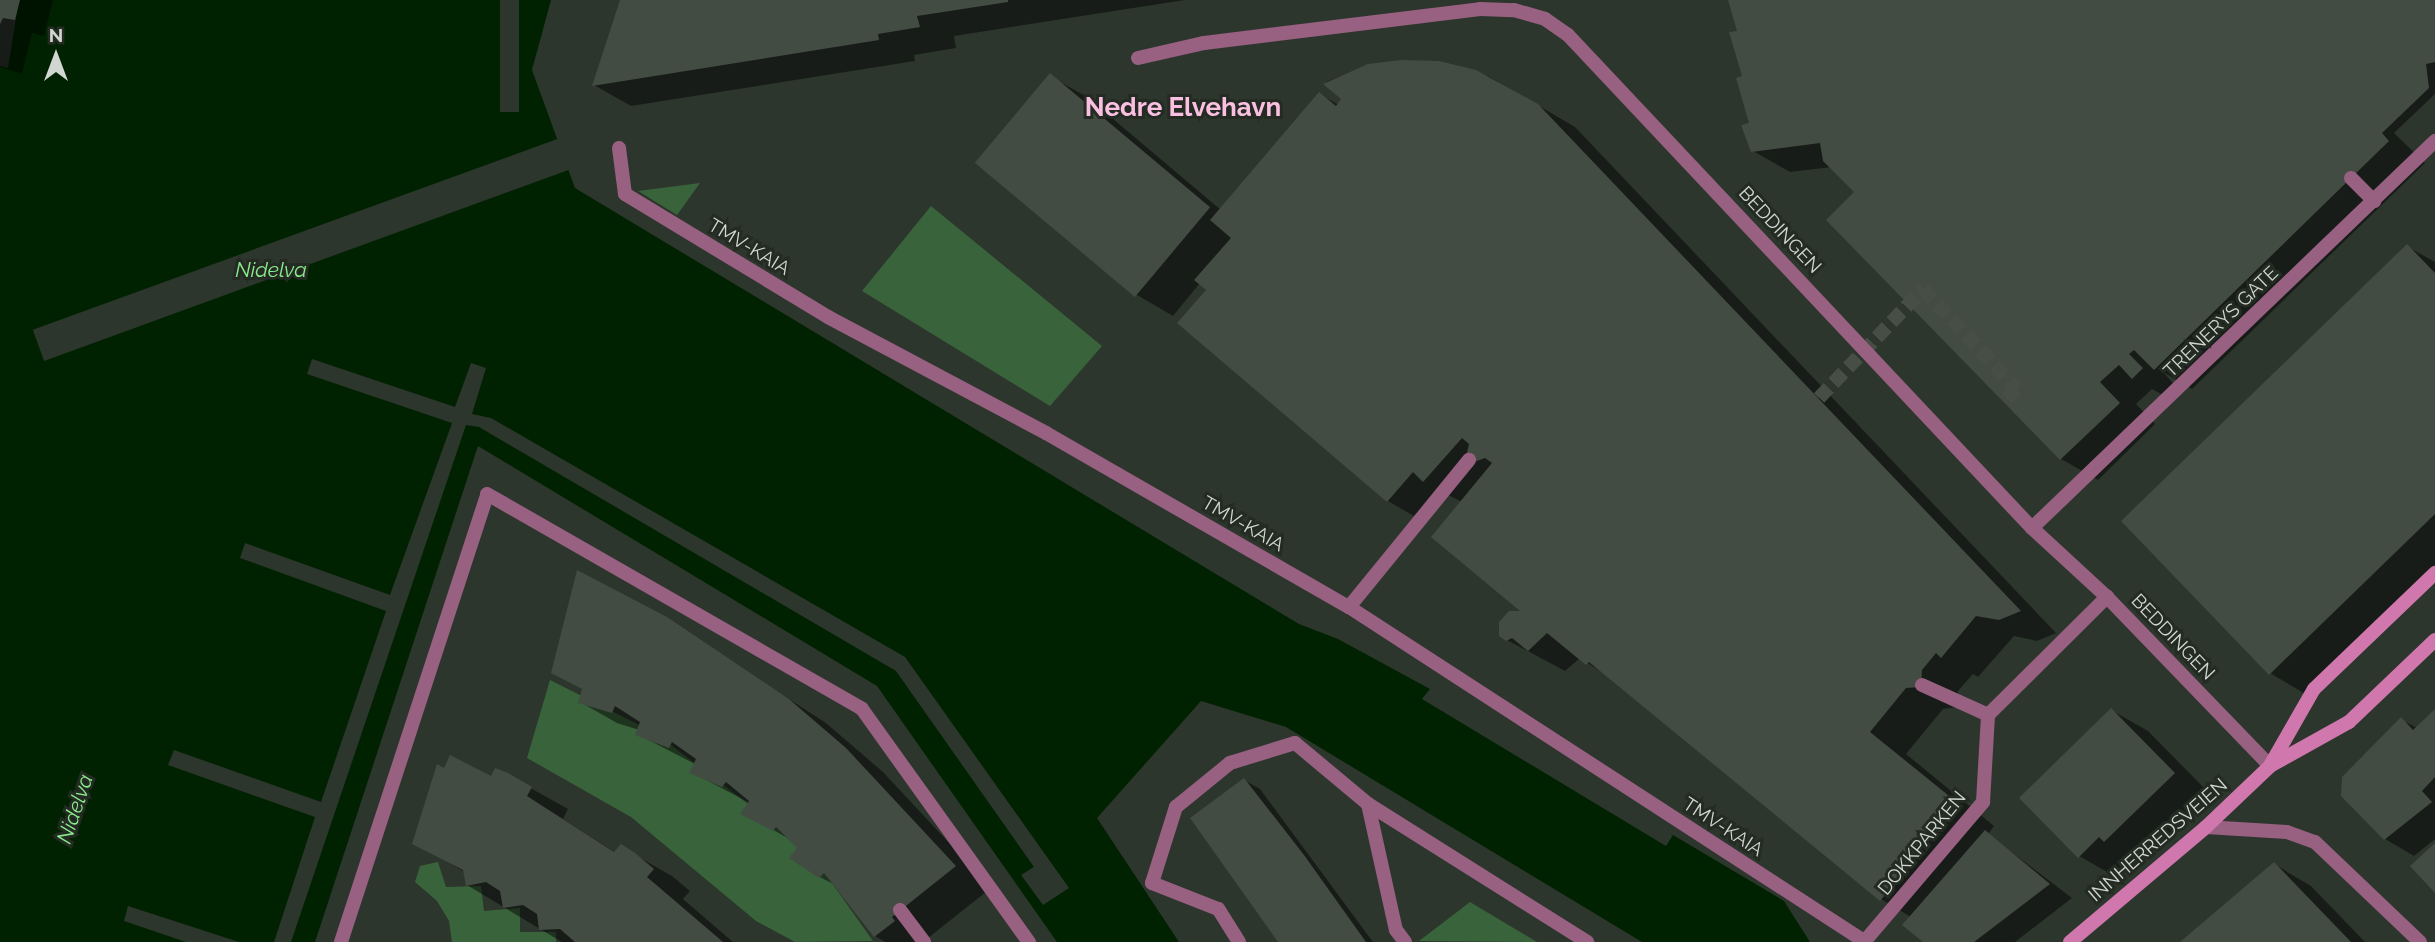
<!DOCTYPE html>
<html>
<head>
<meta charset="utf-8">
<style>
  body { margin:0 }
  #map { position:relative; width:2435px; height:942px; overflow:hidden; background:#2d362d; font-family:Raleway,sans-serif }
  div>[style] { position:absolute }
  .green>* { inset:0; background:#39633a }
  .water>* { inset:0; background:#020 }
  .pier>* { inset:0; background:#2d362d; transform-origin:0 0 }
  .shadow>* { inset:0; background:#0007 }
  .building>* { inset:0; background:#434c43; transform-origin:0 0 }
  .street-tunnel>* { height:14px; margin-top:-7px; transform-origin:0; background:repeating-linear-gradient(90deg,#464e46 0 14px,transparent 0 21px) }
  .lane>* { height:14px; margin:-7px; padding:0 7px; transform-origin:7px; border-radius:7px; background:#986081 }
  .street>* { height:14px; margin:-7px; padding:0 7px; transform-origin:7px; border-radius:7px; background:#986081 }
  .secondary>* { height:14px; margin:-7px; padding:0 7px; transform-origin:7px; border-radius:7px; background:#d078ad }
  span { translate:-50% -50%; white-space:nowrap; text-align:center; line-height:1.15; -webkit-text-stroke:6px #232b23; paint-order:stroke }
  .street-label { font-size:19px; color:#d1d6d1 }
  .water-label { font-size:21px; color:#8aea8c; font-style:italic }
  .district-label { font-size:26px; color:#fbc0e1; font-weight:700 }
  .north { position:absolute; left:21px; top:21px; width:70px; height:70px; -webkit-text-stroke:5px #232b23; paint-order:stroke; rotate:0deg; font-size:19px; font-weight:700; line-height:28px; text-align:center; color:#d1d6d1 }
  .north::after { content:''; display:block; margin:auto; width:24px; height:32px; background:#d1d6d1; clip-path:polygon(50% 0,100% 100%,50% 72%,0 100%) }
</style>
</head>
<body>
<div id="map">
  <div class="green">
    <div style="clip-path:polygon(700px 183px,677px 215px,638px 191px)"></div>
    <div style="clip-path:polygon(931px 206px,1102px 346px,1050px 406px,862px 291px)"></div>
    <div style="clip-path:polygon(550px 680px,655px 733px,756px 810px,822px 869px,873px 941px,795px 942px,756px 921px,631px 817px,527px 758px)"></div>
    <div style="clip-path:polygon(438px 862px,446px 887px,481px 886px,484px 911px,520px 908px,520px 932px,556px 932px,556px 942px,452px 942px,449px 921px,437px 901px,415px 882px,420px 866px)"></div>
    <div style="clip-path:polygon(1470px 902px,1537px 942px,1419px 941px)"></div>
  </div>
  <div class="water">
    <div style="clip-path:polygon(19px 0,551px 0,532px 70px,575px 188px,1299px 624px,1338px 639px,1430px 689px,1422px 699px,1666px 846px,1673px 835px,1784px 901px,1810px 942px,1642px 942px,1286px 727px,1201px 701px,1097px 818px,1179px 942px,1057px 942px,877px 686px,478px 446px,315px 942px,0 942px,0 66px,8px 68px)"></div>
  </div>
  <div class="pier">
    <div style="left:500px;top:0;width:19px;height:112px"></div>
    <div style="left:560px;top:138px;width:33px;height:561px;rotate:70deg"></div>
    <div style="clip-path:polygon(312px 359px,455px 407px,471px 363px,486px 368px,472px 414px,491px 418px,905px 657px,1069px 888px,1043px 905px,1021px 875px,1034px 867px,896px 671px,479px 427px,466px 425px,291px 942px,274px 942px,315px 817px,168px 765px,174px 750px,321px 802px,386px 611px,240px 558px,245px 543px,390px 595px,452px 423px,307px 374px)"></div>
    <div style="clip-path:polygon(128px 906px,239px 942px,186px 942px,124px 921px)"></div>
  </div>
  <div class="shadow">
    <div style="clip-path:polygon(0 0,53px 0,44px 36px,32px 33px,22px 74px,0 67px)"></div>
    <div style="clip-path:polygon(622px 0,1185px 0,954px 36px,956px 48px,914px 55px,915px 61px,631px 106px,594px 85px)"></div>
    <div style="clip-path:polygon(1729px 0,2435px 0,2435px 94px,2394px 133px,2425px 163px,2192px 389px,2163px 372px,2179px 390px,2170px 399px,2152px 389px,2136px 404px,2155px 424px,2098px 480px,2061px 459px,1856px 192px,1832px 167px,1790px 172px,1753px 151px,1739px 32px)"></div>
    <div style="clip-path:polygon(1439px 63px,1488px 76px,1575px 127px,2056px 633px,2037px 641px,2014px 636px,1978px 677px,1973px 674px,1958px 691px,1957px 707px,1943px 709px,1906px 754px,1994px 826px,1988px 834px,2072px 898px,2015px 942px,1925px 942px,1911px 917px,1881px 899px,1611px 678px,1580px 658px,1565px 671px,1507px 640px,1525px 613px,1462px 502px,1448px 495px,1424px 522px,1388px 501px,1200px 283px,1173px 316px,1137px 295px,1050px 76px,1087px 97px,1221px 210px,1319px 94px,1339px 105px,1344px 99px,1326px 82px,1369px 65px)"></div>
    <div style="clip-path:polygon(2408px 247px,2435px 262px,2435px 571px,2307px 695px,2270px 673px)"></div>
    <div style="clip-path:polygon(666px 619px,826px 723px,883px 772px,991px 888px,928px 938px,930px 942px,885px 942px,875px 936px,835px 885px,820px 877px,793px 841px,743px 813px,750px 803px,691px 772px,695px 764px,637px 734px,639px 730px,617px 723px,580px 702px,584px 690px,553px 672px)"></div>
    <div style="clip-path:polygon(2111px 710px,2148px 731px,2211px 795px,2142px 862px,2135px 858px,2116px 877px,2079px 856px)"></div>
    <div style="clip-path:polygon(2435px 711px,2435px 839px,2414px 856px,2385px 839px,2402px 720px,2417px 728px)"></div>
    <div style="clip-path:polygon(445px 770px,491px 779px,507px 775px,568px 809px,563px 819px,616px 853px,621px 847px,672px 876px,690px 891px,683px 899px,733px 942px,562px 942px,540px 929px,467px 885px,465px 872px,414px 843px)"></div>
    <div style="clip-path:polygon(1244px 780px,1260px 789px,1373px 942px,1284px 942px)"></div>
    <div style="clip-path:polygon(2274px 864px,2311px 886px,2365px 942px,2183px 942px)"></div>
  </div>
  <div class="building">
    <div style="clip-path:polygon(0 0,20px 0,15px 20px,3px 18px,0 24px)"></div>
    <div style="clip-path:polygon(620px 0,1008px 0,1008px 2px,917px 16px,920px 27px,878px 34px,879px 40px,592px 86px)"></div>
    <div style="clip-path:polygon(1728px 0,2435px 0,2435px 62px,2426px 64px,2429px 88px,2382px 133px,2389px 141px,2154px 370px,2134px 350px,2129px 354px,2143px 368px,2132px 379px,2119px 365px,2100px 382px,2120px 403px,2060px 460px,1826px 220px,1854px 192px,1823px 161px,1820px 143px,1751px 152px,1741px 125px,1749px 123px,1736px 78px,1742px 76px,1729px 32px,1737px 31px)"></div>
    <div style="clip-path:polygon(1401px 60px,1439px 61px,1476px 70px,1538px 104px,2021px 611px,1999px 620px,1976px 616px,1941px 658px,1936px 653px,1922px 670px,1921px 687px,1906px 688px,1870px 732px,1959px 804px,1880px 901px,1589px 662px,1586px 665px,1547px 633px,1528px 651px,1512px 638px,1506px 641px,1499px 636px,1499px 622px,1509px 611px,1520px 611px,1431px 537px,1492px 463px,1485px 458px,1474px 462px,1466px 457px,1469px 444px,1462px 438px,1423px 482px,1413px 472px,1387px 502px,1177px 323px,1206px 290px,1194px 280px,1231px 238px,1210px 220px,1319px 92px,1336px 106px,1341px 99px,1323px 84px,1368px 64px)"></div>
    <div style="left:1050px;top:73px;width:209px;height:117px;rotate:40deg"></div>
    <div style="clip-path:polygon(2407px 244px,2435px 273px,2435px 514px,2269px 675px,2121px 521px)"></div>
    <div style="clip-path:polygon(577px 570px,667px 617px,789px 699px,846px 748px,956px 866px,892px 917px,895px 921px,874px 937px,824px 873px,819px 878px,789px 858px,797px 848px,776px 827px,773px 831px,740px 814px,749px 801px,726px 782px,722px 787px,689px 773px,696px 759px,672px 742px,669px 748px,635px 735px,640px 722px,615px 706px,612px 713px,578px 703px,582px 689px,551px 673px)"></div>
    <div style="clip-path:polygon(2111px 708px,2175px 773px,2104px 842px,2099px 837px,2078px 858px,2019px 798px)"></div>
    <div style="clip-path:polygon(2435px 709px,2435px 777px,2422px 791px,2432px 802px,2384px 840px,2341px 796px,2342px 777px,2401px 717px,2413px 730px)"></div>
    <div style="clip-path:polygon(450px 755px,491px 776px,495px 768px,508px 773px,532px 787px,527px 796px,614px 852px,621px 844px,635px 853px,654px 869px,647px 877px,723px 942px,575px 942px,560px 929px,539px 930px,537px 914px,523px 905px,503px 908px,500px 891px,486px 882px,466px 886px,463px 870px,412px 844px,437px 764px,444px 768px)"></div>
    <div style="clip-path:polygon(1244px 778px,1304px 855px,1366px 942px,1278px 942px,1190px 818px)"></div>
    <div style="clip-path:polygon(1985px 830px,2050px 884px,1974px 942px,1923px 942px,1902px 925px)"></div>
    <div style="clip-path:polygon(2435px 843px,2435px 893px,2410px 866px)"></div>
    <div style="clip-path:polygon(2274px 862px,2351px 942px,2180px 942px)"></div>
  </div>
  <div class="street-tunnel">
    <div style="left:1819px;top:398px;width:151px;rotate:-46.3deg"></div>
    <div style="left:1923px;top:289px;width:137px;rotate:46.8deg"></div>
    <div style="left:2017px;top:389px;width:19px;rotate:137deg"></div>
  </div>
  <div class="lane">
    <div style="left:2351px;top:178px;width:33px;rotate:45deg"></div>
    <div style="left:900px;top:910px;width:40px;rotate:53deg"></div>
  </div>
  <div class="street">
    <div style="left:1138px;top:58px;width:68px;rotate:-12.8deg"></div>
    <div style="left:1204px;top:43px;width:278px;rotate:-7deg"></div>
    <div style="left:1480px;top:9px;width:34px;rotate:2deg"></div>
    <div style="left:1514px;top:10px;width:32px;rotate:16deg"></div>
    <div style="left:1545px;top:19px;width:28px;rotate:35deg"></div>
    <div style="left:1568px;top:35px;width:677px;rotate:46.74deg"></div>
    <div style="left:2032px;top:528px;width:102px;rotate:42.6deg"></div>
    <div style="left:2107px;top:597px;width:235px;rotate:46deg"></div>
    <div style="left:619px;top:148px;width:46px;rotate:82.6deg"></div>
    <div style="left:625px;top:194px;width:237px;rotate:31.2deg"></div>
    <div style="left:828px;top:317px;width:247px;rotate:28deg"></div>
    <div style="left:1046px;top:433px;width:349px;rotate:29.9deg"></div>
    <div style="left:1349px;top:607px;width:614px;rotate:32.97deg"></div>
    <div style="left:2032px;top:528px;width:559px;rotate:-43.84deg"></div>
    <div style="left:1349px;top:607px;width:190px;rotate:-50.8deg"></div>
    <div style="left:1922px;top:685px;width:72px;rotate:24.4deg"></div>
    <div style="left:1368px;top:804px;width:129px;rotate:77.5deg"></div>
    <div style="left:1396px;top:930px;width:15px;rotate:53deg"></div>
    <div style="left:2206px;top:827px;width:81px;rotate:3.5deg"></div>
    <div style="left:2287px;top:832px;width:30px;rotate:20deg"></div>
    <div style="left:2315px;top:842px;width:145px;rotate:43.6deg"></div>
    <div style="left:341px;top:942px;width:471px;rotate:-71.9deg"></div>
    <div style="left:487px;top:494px;width:432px;rotate:29.8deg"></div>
    <div style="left:862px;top:709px;width:287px;rotate:54.4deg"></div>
    <div style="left:1239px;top:942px;width:39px;rotate:-122deg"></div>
    <div style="left:1218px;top:909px;width:71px;rotate:-158.5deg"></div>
    <div style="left:1152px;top:883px;width:80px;rotate:-72.5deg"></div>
    <div style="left:1176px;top:807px;width:70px;rotate:-39.2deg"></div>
    <div style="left:1230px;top:763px;width:68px;rotate:-17.1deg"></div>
    <div style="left:1295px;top:743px;width:95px;rotate:39.9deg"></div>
    <div style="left:1368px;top:804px;width:259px;rotate:32.2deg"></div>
    <div style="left:1864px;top:942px;width:184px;rotate:-49.6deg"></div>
    <div style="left:1983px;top:802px;width:87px;rotate:-86.7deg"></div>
    <div style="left:1988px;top:715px;width:168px;rotate:-44.8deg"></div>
  </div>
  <div class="secondary">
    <div style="left:2271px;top:764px;width:86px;rotate:-60.2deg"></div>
    <div style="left:2314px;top:689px;width:168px;rotate:-43.8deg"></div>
    <div style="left:2070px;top:942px;width:178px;rotate:-40.2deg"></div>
    <div style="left:2206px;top:827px;width:88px;rotate:-43.6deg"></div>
    <div style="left:2270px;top:766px;width:90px;rotate:-29.1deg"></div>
    <div style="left:2349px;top:722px;width:119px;rotate:-43.6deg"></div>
  </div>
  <div class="street-label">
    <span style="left:1780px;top:230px;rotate:47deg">BEDDINGEN</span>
    <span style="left:749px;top:247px;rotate:31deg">TMV-KAIA</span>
    <span style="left:2221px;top:322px;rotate:-44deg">TRENERYS GATE</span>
    <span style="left:1243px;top:524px;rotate:30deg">TMV-KAIA</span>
    <span style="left:2173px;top:637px;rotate:46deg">BEDDINGEN</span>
    <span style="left:1723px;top:827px;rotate:33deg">TMV-KAIA</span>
    <span style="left:2158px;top:840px;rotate:-41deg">INNHERREDSVEIEN</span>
    <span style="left:1922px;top:843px;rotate:-51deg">DOKKPARKEN</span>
  </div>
  <div class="water-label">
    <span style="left:271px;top:270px">Nidelva</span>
    <span style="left:75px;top:809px;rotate:-71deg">Nidelva</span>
  </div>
  <div class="district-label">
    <span style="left:1183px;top:108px">Nedre Elvehavn</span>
  </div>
  <div class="north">N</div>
</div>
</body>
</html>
